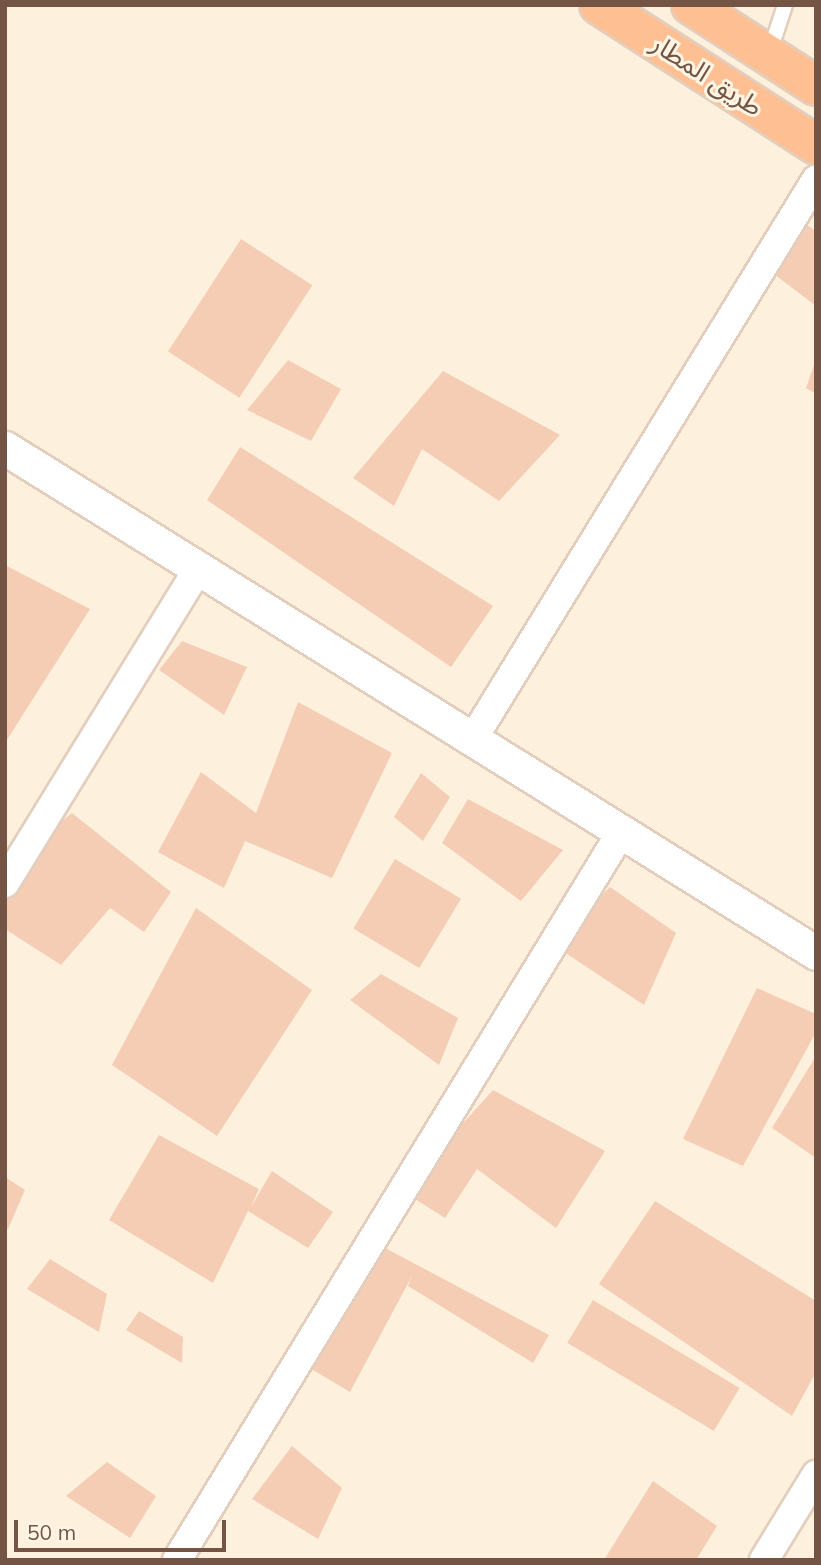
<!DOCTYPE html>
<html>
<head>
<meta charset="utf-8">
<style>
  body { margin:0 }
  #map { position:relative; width:821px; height:1565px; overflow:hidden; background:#fdf1de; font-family:Mulish,"Noto Sans Arabic",sans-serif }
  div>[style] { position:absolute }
  .building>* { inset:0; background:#f4cdb4; transform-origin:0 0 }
  .roads { filter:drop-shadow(2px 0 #e3cebd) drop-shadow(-2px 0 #e3cebd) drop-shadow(0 2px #e3cebd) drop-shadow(0 -2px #e3cebd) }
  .service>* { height:14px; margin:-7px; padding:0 7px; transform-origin:7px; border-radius:7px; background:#fff }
  .minor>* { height:28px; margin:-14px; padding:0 14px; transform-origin:14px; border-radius:14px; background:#fff }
  .tertiary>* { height:33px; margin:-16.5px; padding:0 16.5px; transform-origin:16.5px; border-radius:16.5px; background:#fff }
  .trunk>* { height:38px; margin:-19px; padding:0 19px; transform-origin:19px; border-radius:19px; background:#fec092 }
  span { translate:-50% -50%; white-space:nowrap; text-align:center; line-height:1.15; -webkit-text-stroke:6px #fff5e5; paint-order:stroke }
  .street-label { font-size:26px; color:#745545 }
  .frame { position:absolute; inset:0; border:7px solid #745545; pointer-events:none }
  .scale { position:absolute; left:14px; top:1520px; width:212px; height:32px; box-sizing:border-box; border:4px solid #745545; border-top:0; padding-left:9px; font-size:21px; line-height:24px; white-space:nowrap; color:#745545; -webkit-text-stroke:5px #fff5e5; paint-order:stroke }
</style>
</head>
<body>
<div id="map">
  <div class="building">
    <div style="clip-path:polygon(792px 215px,816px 231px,816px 306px,774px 274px)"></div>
    <div style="left:241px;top:239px;width:85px;height:134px;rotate:33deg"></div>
    <div style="clip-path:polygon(288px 360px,341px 389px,311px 441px,247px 410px)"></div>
    <div style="clip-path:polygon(815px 362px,816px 362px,816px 394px,806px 388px)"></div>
    <div style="clip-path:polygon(443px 371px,560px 435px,499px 501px,422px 449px,394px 506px,353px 478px)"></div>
    <div style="clip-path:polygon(240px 447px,493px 606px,451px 667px,207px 500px)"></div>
    <div style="clip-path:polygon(5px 565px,90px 609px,5px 743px)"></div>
    <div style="clip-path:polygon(182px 641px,247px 667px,224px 715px,159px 670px)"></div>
    <div style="clip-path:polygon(298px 702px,392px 753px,332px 878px,245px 841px,224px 888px,158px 852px,201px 772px,256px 813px)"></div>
    <div style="clip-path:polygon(421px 773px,450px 797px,423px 841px,394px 817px)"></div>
    <div style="clip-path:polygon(468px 799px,563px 850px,521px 901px,442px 843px)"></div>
    <div style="clip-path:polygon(72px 813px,171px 892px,144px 932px,110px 908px,61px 965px,5px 929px,5px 893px,37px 858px,25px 850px)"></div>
    <div style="left:395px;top:859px;width:77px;height:81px;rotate:31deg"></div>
    <div style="clip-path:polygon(610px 887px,676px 933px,644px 1005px,552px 944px)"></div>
    <div style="clip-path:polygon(196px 908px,312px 990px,217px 1136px,112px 1065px)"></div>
    <div style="clip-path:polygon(381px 974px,458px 1018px,439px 1065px,350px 1000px)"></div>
    <div style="clip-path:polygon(757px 988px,816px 1014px,816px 1032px,743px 1166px,683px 1139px)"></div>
    <div style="clip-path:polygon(816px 1056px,816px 1158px,772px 1128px)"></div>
    <div style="clip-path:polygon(493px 1090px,605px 1151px,556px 1228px,477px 1169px,445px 1218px,402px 1191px)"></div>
    <div style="clip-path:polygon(159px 1135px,259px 1189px,251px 1207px,272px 1171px,333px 1212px,308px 1248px,248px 1211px,213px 1283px,109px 1220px)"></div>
    <div style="clip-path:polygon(5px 1177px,25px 1190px,8px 1229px,5px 1227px)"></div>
    <div style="clip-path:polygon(655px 1201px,816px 1301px,816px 1372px,792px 1416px,599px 1284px)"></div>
    <div style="clip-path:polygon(372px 1241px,549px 1335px,533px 1363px,408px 1286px,412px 1276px,350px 1392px,298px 1361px)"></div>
    <div style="clip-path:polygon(50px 1259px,107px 1294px,99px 1332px,27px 1289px)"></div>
    <div style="left:593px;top:1300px;width:171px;height:50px;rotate:31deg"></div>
    <div style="clip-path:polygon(139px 1311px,183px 1337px,182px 1363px,126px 1330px)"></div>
    <div style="clip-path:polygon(292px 1446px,342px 1488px,318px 1539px,252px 1499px)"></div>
    <div style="clip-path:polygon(107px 1462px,156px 1496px,130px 1538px,66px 1496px)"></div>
    <div style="clip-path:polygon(653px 1481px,717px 1526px,696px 1560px,604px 1560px)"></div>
  </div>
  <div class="roads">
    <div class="service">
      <div style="left:769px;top:54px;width:52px;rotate:-71.9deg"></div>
    </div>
    <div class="minor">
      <div style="left:474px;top:737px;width:654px;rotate:-58.45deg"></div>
      <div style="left:5px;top:883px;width:370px;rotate:-58.4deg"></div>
      <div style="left:177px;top:1560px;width:854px;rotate:-58.6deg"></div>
      <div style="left:764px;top:1560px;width:100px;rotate:-58.5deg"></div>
    </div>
    <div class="tertiary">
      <div style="left:5px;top:448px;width:955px;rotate:31.91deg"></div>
    </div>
    <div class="trunk">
      <div style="left:599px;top:5px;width:258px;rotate:32.8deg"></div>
      <div style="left:691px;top:5px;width:149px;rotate:32.9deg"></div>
    </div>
  </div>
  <div class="street-label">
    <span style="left:707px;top:75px;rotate:33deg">طريق المطار</span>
  </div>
  <div class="frame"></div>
  <div class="scale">50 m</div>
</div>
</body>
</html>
